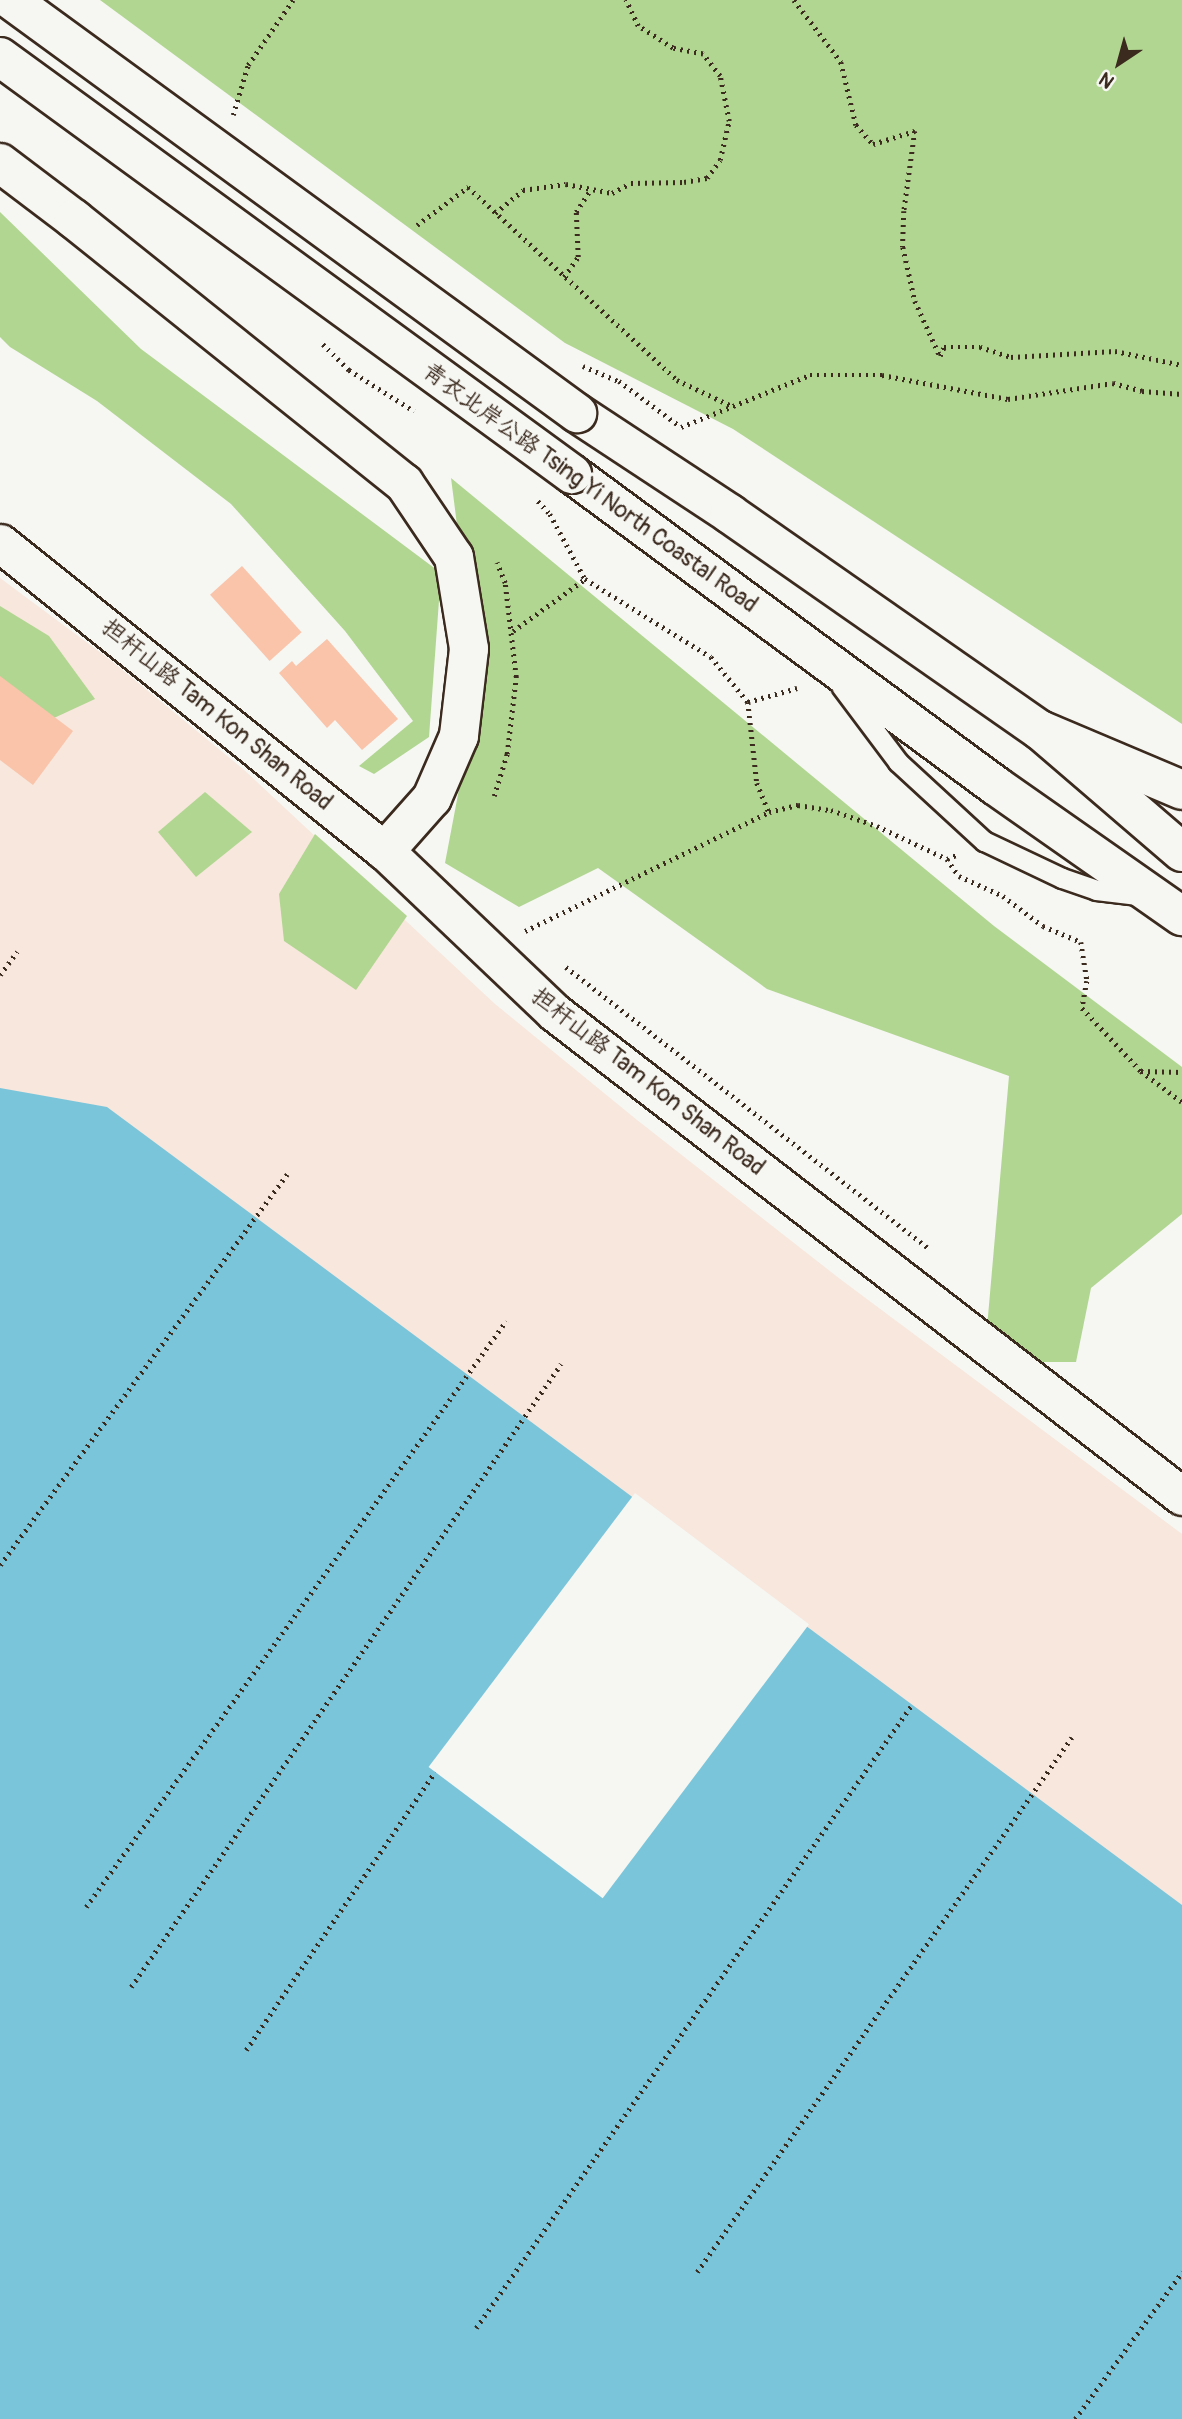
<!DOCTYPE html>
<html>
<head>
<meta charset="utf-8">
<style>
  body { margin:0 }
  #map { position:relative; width:1182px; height:2419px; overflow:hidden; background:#f6f6f2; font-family:Pangolin,"LXGW WenKai TC",sans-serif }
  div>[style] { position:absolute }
  .built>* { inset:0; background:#f7e7dc }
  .green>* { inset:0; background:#b1d691 }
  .water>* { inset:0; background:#7bc5db }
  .pier>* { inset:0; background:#f6f6f2; transform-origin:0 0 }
  .building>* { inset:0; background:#f9c4aa; transform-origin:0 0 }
  .path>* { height:4.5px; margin-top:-2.25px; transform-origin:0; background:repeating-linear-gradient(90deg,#3b2a1e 0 2px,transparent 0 7px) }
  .roads { filter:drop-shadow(2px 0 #3b2a1e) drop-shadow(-2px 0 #3b2a1e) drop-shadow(0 2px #3b2a1e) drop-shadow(0 -2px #3b2a1e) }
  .lane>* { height:19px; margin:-9.5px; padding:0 9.5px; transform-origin:9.5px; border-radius:9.5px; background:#f6f6f2 }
  .street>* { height:37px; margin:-18.5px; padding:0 18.5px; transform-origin:18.5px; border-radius:18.5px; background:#f6f6f2 }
  .primary>* { height:38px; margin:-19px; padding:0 19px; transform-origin:19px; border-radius:19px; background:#f6f6f2 }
  .highway>* { height:38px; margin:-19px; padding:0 19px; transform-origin:19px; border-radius:19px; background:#f6f6f2 }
  .bridges { filter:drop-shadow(2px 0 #3b2a1e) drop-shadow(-2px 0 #3b2a1e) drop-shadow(0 2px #3b2a1e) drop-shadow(0 -2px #3b2a1e) }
  .primary-bridge>* { height:38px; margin:-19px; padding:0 19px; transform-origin:19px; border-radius:19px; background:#f6f6f2 }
  .highway-bridge>* { height:38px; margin:-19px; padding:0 19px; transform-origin:19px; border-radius:19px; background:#f6f6f2 }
  span { translate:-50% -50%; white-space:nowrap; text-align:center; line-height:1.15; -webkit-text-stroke:7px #f6f6f2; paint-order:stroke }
  .street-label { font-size:23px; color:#3b2a1e }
  .north { position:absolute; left:1084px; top:28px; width:70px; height:70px; -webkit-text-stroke:5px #f6f6f2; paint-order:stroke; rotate:216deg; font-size:19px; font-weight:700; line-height:28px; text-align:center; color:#3b2a1e }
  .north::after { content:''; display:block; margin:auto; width:24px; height:32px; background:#3b2a1e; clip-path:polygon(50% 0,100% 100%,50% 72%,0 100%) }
</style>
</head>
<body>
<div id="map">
  <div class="built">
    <div style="clip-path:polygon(0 578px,109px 659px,243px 769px,495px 1004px,637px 1120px,840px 1279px,1182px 1534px,1182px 2404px,0 1366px)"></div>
  </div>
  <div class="green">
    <div style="clip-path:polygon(100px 0,1182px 0,1182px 724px,733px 429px,565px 343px)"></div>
    <div style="clip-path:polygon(0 212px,141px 349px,441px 573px,429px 737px,374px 774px,359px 766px,413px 721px,345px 631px,231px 504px,97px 401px,10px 347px,0 337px)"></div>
    <div style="clip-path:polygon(451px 478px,994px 926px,1182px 1067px,1182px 1214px,1091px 1288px,1076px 1362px,984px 1362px,1009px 1076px,767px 989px,598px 868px,519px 907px,445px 863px,478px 689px)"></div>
    <div style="clip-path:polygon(0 606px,49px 636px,95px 699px,41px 724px,0 694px)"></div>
    <div style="clip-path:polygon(205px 792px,252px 832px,196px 877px,158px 832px)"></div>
    <div style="clip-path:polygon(315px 834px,407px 916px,356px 990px,284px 941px,279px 894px)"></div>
  </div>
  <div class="water">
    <div style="clip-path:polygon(0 1088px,107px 1107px,1182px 1905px,1182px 2419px,0 2419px)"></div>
  </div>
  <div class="pier">
    <div style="left:635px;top:1493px;width:218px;height:343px;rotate:37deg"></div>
  </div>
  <div class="building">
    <div style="left:242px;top:566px;width:89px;height:43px;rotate:48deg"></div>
    <div style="clip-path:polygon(327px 639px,398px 719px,362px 750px,335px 720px,327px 728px,279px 673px,292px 661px,296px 666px)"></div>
    <div style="clip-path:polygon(0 676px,73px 731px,33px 785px,0 760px)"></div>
  </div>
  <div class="path">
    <div style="left:794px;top:0;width:78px;rotate:52.8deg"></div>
    <div style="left:841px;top:62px;width:65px;rotate:76.6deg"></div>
    <div style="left:856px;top:125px;width:25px;rotate:48deg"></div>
    <div style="left:873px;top:144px;width:44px;rotate:-17.2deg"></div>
    <div style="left:915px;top:131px;width:81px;rotate:97.8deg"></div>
    <div style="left:904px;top:211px;width:36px;rotate:92deg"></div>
    <div style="left:903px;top:247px;width:55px;rotate:77.5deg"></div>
    <div style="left:915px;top:301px;width:60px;rotate:65.6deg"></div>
    <div style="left:940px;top:356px;width:10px;rotate:-66deg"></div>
    <div style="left:944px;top:347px;width:36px"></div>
    <div style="left:980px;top:347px;width:33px;rotate:18deg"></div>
    <div style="left:1011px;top:357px;width:104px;rotate:-3.3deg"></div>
    <div style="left:1115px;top:351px;width:68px;rotate:11.8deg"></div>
    <div style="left:233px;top:115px;width:52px;rotate:-73.3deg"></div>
    <div style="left:248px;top:65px;width:79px;rotate:-55.3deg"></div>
    <div style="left:495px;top:213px;width:36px;rotate:-39deg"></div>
    <div style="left:523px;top:190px;width:43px;rotate:-7.9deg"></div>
    <div style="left:566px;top:184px;width:47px;rotate:11.1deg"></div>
    <div style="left:612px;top:193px;width:21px;rotate:-28deg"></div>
    <div style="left:631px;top:183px;width:53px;rotate:-1.1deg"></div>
    <div style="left:684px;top:182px;width:23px;rotate:-10deg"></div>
    <div style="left:707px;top:178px;width:22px;rotate:-54deg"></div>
    <div style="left:720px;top:160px;width:40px;rotate:-77deg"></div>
    <div style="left:729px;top:121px;width:46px;rotate:-101.3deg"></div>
    <div style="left:720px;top:76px;width:28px;rotate:-128deg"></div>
    <div style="left:703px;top:54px;width:31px;rotate:-169deg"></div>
    <div style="left:673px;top:48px;width:41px;rotate:-147.8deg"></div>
    <div style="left:638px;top:26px;width:29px;rotate:-115deg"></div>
    <div style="left:417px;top:225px;width:64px;rotate:-36.7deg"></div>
    <div style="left:468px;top:187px;width:284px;rotate:42.7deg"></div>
    <div style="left:677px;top:380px;width:59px;rotate:25.3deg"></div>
    <div style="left:564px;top:277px;width:24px;rotate:-55deg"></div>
    <div style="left:578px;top:257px;width:45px;rotate:-92.5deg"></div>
    <div style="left:576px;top:212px;width:27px;rotate:-57deg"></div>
    <div style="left:323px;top:344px;width:37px;rotate:45deg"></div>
    <div style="left:349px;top:370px;width:77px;rotate:32.2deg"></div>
    <div style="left:583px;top:366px;width:39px;rotate:23deg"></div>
    <div style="left:619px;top:381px;width:77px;rotate:36.6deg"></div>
    <div style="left:681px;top:427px;width:139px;rotate:-22deg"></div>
    <div style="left:810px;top:375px;width:72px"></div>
    <div style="left:882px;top:375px;width:128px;rotate:10.8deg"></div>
    <div style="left:1008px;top:399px;width:106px;rotate:-8.7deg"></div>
    <div style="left:1113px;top:383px;width:30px;rotate:15deg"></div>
    <div style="left:1142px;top:391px;width:40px;rotate:4.3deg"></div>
    <div style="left:538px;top:501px;width:18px;rotate:47deg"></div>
    <div style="left:550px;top:514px;width:74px;rotate:61.7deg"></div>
    <div style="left:585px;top:579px;width:148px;rotate:31.8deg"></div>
    <div style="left:711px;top:657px;width:58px;rotate:50.6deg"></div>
    <div style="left:748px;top:702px;width:51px;rotate:-15.9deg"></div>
    <div style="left:513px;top:631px;width:89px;rotate:-35.8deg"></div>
    <div style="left:748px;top:702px;width:81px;rotate:83.7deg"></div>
    <div style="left:757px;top:783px;width:31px;rotate:68deg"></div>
    <div style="left:494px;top:796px;width:44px;rotate:-72.8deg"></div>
    <div style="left:507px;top:754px;width:78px;rotate:-83.3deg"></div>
    <div style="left:516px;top:677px;width:95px;rotate:-96.7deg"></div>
    <div style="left:505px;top:583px;width:22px;rotate:-112deg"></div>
    <div style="left:947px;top:859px;width:21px;rotate:55deg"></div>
    <div style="left:959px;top:876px;width:48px;rotate:24.4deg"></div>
    <div style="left:1003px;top:896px;width:50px;rotate:36.9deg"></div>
    <div style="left:1043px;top:926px;width:41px;rotate:22.8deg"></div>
    <div style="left:1081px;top:942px;width:39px;rotate:81deg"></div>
    <div style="left:1087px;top:981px;width:27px;rotate:100deg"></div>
    <div style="left:1082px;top:1008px;width:86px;rotate:46.9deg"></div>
    <div style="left:1141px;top:1071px;width:51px;rotate:37.1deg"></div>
    <div style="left:525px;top:931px;width:271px;rotate:-26deg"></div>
    <div style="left:769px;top:812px;width:30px;rotate:-14deg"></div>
    <div style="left:798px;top:805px;width:33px;rotate:9deg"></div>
    <div style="left:831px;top:810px;width:49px;rotate:19.2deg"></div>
    <div style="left:877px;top:826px;width:77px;rotate:25.2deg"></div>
    <div style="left:947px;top:859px;width:10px;rotate:-24deg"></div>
    <div style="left:566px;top:967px;width:460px;rotate:37.8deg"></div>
    <div style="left:0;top:975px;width:29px;rotate:-54deg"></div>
    <div style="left:1141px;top:1071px;width:41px;rotate:1.4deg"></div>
    <div style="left:0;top:1565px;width:485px;rotate:-53.7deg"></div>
    <div style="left:86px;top:1907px;width:721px;rotate:-54.37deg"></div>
    <div style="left:131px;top:1987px;width:757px;rotate:-55.39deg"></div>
    <div style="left:246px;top:2050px;width:336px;rotate:-55.8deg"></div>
    <div style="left:697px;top:2272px;width:653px;rotate:-54.97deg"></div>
    <div style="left:476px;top:2328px;width:759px;rotate:-55.03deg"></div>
    <div style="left:1075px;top:2419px;width:182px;rotate:-53.9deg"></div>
  </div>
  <div class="roads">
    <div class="lane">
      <div style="left:841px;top:686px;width:95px;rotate:53.1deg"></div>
      <div style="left:898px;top:762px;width:117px;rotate:42.6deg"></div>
      <div style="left:984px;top:841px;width:86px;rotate:25.4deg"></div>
      <div style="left:1062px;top:878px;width:36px;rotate:19deg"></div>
      <div style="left:1096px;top:890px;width:42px;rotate:6.8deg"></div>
    </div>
    <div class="street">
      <div style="left:0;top:543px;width:493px;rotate:38.7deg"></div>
      <div style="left:385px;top:851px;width:233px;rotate:43.6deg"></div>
      <div style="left:554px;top:1012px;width:793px;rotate:37.62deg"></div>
    </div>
    <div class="primary">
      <div style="left:0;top:163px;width:93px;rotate:37.1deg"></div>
      <div style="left:74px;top:219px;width:423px;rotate:38.7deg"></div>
      <div style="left:404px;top:483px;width:89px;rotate:56deg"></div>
      <div style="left:454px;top:557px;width:93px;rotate:80.7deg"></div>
      <div style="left:469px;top:649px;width:88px;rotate:96.6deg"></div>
      <div style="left:459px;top:736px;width:68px;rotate:113.5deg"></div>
      <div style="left:432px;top:798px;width:71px;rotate:131.6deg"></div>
      <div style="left:577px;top:413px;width:183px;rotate:33.4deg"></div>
      <div style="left:730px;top:514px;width:378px;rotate:34.9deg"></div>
      <div style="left:1040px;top:730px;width:154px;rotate:22.9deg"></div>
    </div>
    <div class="highway">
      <div style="left:572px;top:474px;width:526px;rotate:36.35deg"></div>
      <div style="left:996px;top:786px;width:227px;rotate:35deg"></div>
      <div style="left:1040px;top:730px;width:187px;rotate:40.7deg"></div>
    </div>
  </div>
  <div class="bridges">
    <div class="primary-bridge">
      <div style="left:11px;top:0;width:701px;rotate:36.12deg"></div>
    </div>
    <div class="highway-bridge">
      <div style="left:0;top:57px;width:708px;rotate:36.09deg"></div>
    </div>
  </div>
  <div class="street-label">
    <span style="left:590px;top:488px;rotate:36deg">青衣北岸公路 Tsing Yi North Coastal Road</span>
    <span style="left:217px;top:715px;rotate:39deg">担杆山路 Tam Kon Shan Road</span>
    <span style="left:648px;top:1082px;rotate:38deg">担杆山路 Tam Kon Shan Road</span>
  </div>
  <div class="north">N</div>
</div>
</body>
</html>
